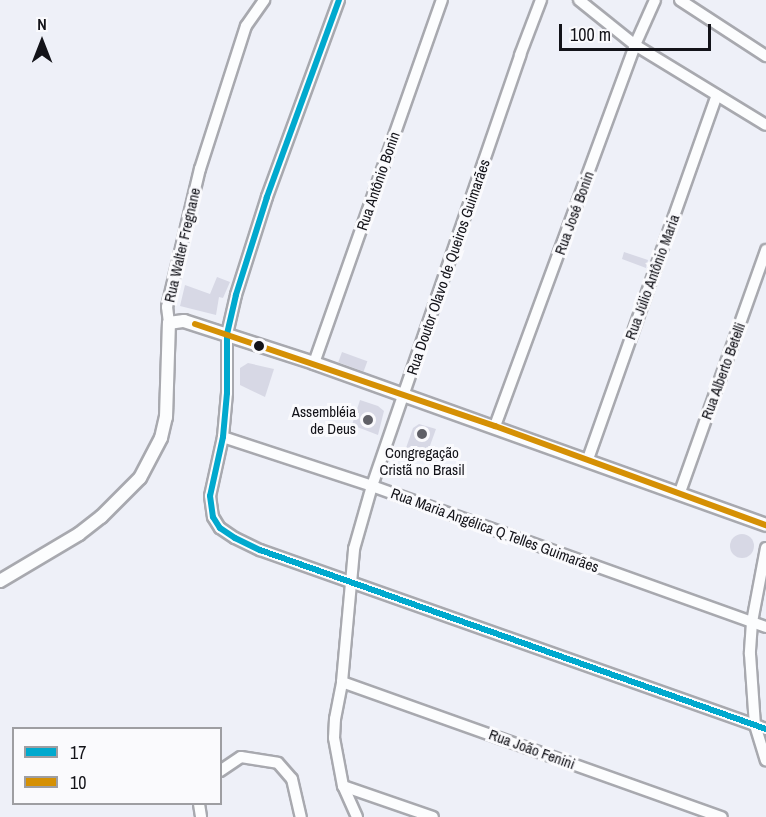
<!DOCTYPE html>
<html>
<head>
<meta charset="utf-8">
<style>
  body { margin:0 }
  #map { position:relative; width:766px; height:817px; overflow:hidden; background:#eef0f8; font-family:"Archivo Narrow",sans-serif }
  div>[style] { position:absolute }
  .building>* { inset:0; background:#d7d8e5; transform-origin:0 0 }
  .round { border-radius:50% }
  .roads { filter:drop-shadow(2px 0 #a8a9af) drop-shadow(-2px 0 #a8a9af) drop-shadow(0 2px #a8a9af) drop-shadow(0 -2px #a8a9af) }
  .minor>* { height:10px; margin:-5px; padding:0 5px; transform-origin:5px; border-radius:5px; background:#fcfdfe }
  .tertiary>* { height:12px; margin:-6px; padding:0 6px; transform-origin:6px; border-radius:6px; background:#fcfdfe }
  .bus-1>* { height:6px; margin:-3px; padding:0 3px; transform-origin:3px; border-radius:3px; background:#00a9ce }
  .bus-2>* { height:6px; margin:-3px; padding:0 3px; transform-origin:3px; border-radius:3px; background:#d59004 }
  .dots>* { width:16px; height:16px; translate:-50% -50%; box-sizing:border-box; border:3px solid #fafafd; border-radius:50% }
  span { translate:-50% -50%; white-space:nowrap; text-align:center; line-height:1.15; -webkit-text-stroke:6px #fafafd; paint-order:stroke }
  .street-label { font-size:15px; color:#131319 }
  .poi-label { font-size:15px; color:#131319 }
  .right { translate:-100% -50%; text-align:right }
  .legend { position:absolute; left:12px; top:727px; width:210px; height:78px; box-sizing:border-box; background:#fafafd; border:2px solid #9e9ea2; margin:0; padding:8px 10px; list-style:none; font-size:18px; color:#131319 }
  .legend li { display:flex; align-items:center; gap:12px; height:30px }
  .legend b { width:30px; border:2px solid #9e9ea2 }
  .north { position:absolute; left:12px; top:12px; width:60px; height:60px; -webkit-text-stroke:4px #fafafd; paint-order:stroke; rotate:0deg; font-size:16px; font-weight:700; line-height:24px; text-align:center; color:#131319 }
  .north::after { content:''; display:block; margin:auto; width:21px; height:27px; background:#131319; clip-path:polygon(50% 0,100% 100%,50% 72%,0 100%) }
  .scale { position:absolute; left:559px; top:24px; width:152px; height:27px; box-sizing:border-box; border:3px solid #131319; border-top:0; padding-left:8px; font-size:18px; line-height:21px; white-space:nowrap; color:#131319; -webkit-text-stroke:4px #fafafd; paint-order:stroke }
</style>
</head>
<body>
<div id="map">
  <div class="building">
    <div style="clip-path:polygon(624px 252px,648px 260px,646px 268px,622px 259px)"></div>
    <div style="clip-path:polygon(217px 277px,230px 282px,223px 298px,219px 297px,216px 315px,180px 306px,185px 285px,210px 294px)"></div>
    <div style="left:342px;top:352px;width:27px;height:11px;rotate:20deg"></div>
    <div style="clip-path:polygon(248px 363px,274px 369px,265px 397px,240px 385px,240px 368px)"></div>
    <div style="clip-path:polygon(360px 400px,378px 406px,384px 411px,378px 435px,352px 425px)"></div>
    <div style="clip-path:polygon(419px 424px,436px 429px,427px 454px,406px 448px,413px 428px)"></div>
    <div class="round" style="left:730px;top:534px;width:24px;height:24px"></div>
  </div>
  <div class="roads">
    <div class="minor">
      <div style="left:339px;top:0;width:210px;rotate:110.1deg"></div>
      <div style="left:267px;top:197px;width:103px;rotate:107.6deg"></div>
      <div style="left:236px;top:295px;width:39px;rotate:103deg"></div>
      <div style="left:227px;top:333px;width:60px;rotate:90deg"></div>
      <div style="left:227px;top:393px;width:44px;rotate:95.2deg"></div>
      <div style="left:223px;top:437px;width:60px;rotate:102.4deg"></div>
      <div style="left:210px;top:496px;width:21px;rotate:82deg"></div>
      <div style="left:213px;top:517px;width:13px;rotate:58deg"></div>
      <div style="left:220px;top:528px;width:18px;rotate:34deg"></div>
      <div style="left:235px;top:538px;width:28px;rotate:26deg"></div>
      <div style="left:260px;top:550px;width:537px;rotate:19.48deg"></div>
      <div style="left:579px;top:0;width:72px;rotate:38.8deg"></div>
      <div style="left:635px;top:45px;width:153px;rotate:31.4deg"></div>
      <div style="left:680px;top:0;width:103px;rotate:33.1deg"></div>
      <div style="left:169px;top:323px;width:16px;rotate:-97deg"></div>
      <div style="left:167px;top:307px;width:142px;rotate:-76.6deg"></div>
      <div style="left:200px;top:169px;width:150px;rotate:-72.2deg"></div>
      <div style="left:246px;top:26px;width:32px;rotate:-55deg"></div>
      <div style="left:314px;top:363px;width:385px;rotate:-70.6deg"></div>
      <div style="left:495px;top:426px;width:406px;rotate:-69.8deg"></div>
      <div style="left:635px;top:45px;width:49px;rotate:-66deg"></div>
      <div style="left:223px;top:437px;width:157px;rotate:18.2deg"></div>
      <div style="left:372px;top:486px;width:418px;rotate:19.7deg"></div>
      <div style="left:588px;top:459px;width:386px;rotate:-70.5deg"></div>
      <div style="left:680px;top:492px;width:257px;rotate:-70.4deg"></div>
      <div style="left:766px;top:548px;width:75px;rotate:100.7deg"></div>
      <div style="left:752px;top:622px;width:32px;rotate:94deg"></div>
      <div style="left:750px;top:654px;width:71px;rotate:86deg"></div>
      <div style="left:755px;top:725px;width:37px;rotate:73deg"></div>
      <div style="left:342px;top:682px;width:403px;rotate:19.6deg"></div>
      <div style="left:220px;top:771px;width:25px;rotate:-34deg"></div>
      <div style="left:241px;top:757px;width:37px;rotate:9deg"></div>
      <div style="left:278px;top:763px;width:21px;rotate:49deg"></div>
      <div style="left:292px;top:779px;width:39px;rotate:77deg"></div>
      <div style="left:343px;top:786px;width:95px;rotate:19deg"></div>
      <div style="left:199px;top:804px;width:13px;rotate:81deg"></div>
      <div style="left:357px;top:817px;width:34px;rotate:-114deg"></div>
      <div style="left:343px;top:786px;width:49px;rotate:-100.6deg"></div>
      <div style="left:334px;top:738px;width:19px;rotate:-87deg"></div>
      <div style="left:335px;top:719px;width:38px;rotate:-79deg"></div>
      <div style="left:342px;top:682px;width:134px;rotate:-84.8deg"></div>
      <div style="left:354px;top:549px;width:66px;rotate:-74.1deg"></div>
      <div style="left:372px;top:486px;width:456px;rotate:-71deg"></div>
      <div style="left:520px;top:55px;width:59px;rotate:-69.1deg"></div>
    </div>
    <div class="tertiary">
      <div style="left:0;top:581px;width:92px;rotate:-30.7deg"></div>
      <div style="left:79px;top:534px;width:28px;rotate:-38deg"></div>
      <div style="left:101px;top:517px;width:55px;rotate:-45deg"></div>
      <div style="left:140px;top:478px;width:45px;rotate:-62.3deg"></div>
      <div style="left:161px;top:438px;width:22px;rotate:-77deg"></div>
      <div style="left:166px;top:417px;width:94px;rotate:-88.2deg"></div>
      <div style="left:169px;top:323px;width:15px;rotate:-8deg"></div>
      <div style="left:184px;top:321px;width:137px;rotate:17.9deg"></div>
      <div style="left:314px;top:363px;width:480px;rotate:19.7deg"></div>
    </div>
  </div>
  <div class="bus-1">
    <div style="left:339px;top:0;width:210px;rotate:110.1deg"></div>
    <div style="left:267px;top:197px;width:103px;rotate:107.6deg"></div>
    <div style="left:236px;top:295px;width:39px;rotate:103deg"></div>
    <div style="left:227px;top:333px;width:60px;rotate:90deg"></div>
    <div style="left:227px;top:393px;width:44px;rotate:95.2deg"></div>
    <div style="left:223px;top:437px;width:60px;rotate:102.4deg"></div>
    <div style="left:210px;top:496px;width:21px;rotate:82deg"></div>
    <div style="left:213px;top:517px;width:13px;rotate:58deg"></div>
    <div style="left:220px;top:528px;width:18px;rotate:34deg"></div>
    <div style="left:235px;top:538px;width:28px;rotate:26deg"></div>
    <div style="left:260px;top:550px;width:537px;rotate:19.48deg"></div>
  </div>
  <div class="bus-2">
    <div style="left:195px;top:324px;width:317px;rotate:18.8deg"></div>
    <div style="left:495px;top:426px;width:289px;rotate:20.1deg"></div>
  </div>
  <div class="dots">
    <div style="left:259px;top:346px;background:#131319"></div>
    <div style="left:368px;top:420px;background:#606067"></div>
    <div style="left:422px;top:434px;background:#606067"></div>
  </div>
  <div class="street-label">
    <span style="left:378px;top:181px;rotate:-71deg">Rua Antônio Bonin</span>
    <span style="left:574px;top:213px;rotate:-70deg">Rua José Bonin</span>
    <span style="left:182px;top:245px;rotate:-77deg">Rua Walter Fregnane</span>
    <span style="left:448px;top:267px;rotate:-71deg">Rua Doutor Olavo de Queiros Guimarães</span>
    <span style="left:652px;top:277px;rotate:-70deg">Rua Júlio Antônio Maria</span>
    <span style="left:723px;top:371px;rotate:-70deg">Rua Alberto Betelli</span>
    <span style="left:495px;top:530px;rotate:20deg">Rua Maria Angélica Q Telles Guimarães</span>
    <span style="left:532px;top:749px;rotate:20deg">Rua João Fenini</span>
  </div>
  <div class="poi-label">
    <span class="right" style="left:356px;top:420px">Assembléia<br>de Deus</span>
    <span style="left:422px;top:461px">Congregação<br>Cristã no Brasil</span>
  </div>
  <ul class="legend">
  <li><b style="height:8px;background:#00a9ce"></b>17</li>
  <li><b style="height:8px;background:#d59004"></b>10</li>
  </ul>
  <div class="north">N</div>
  <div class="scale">100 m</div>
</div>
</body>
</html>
